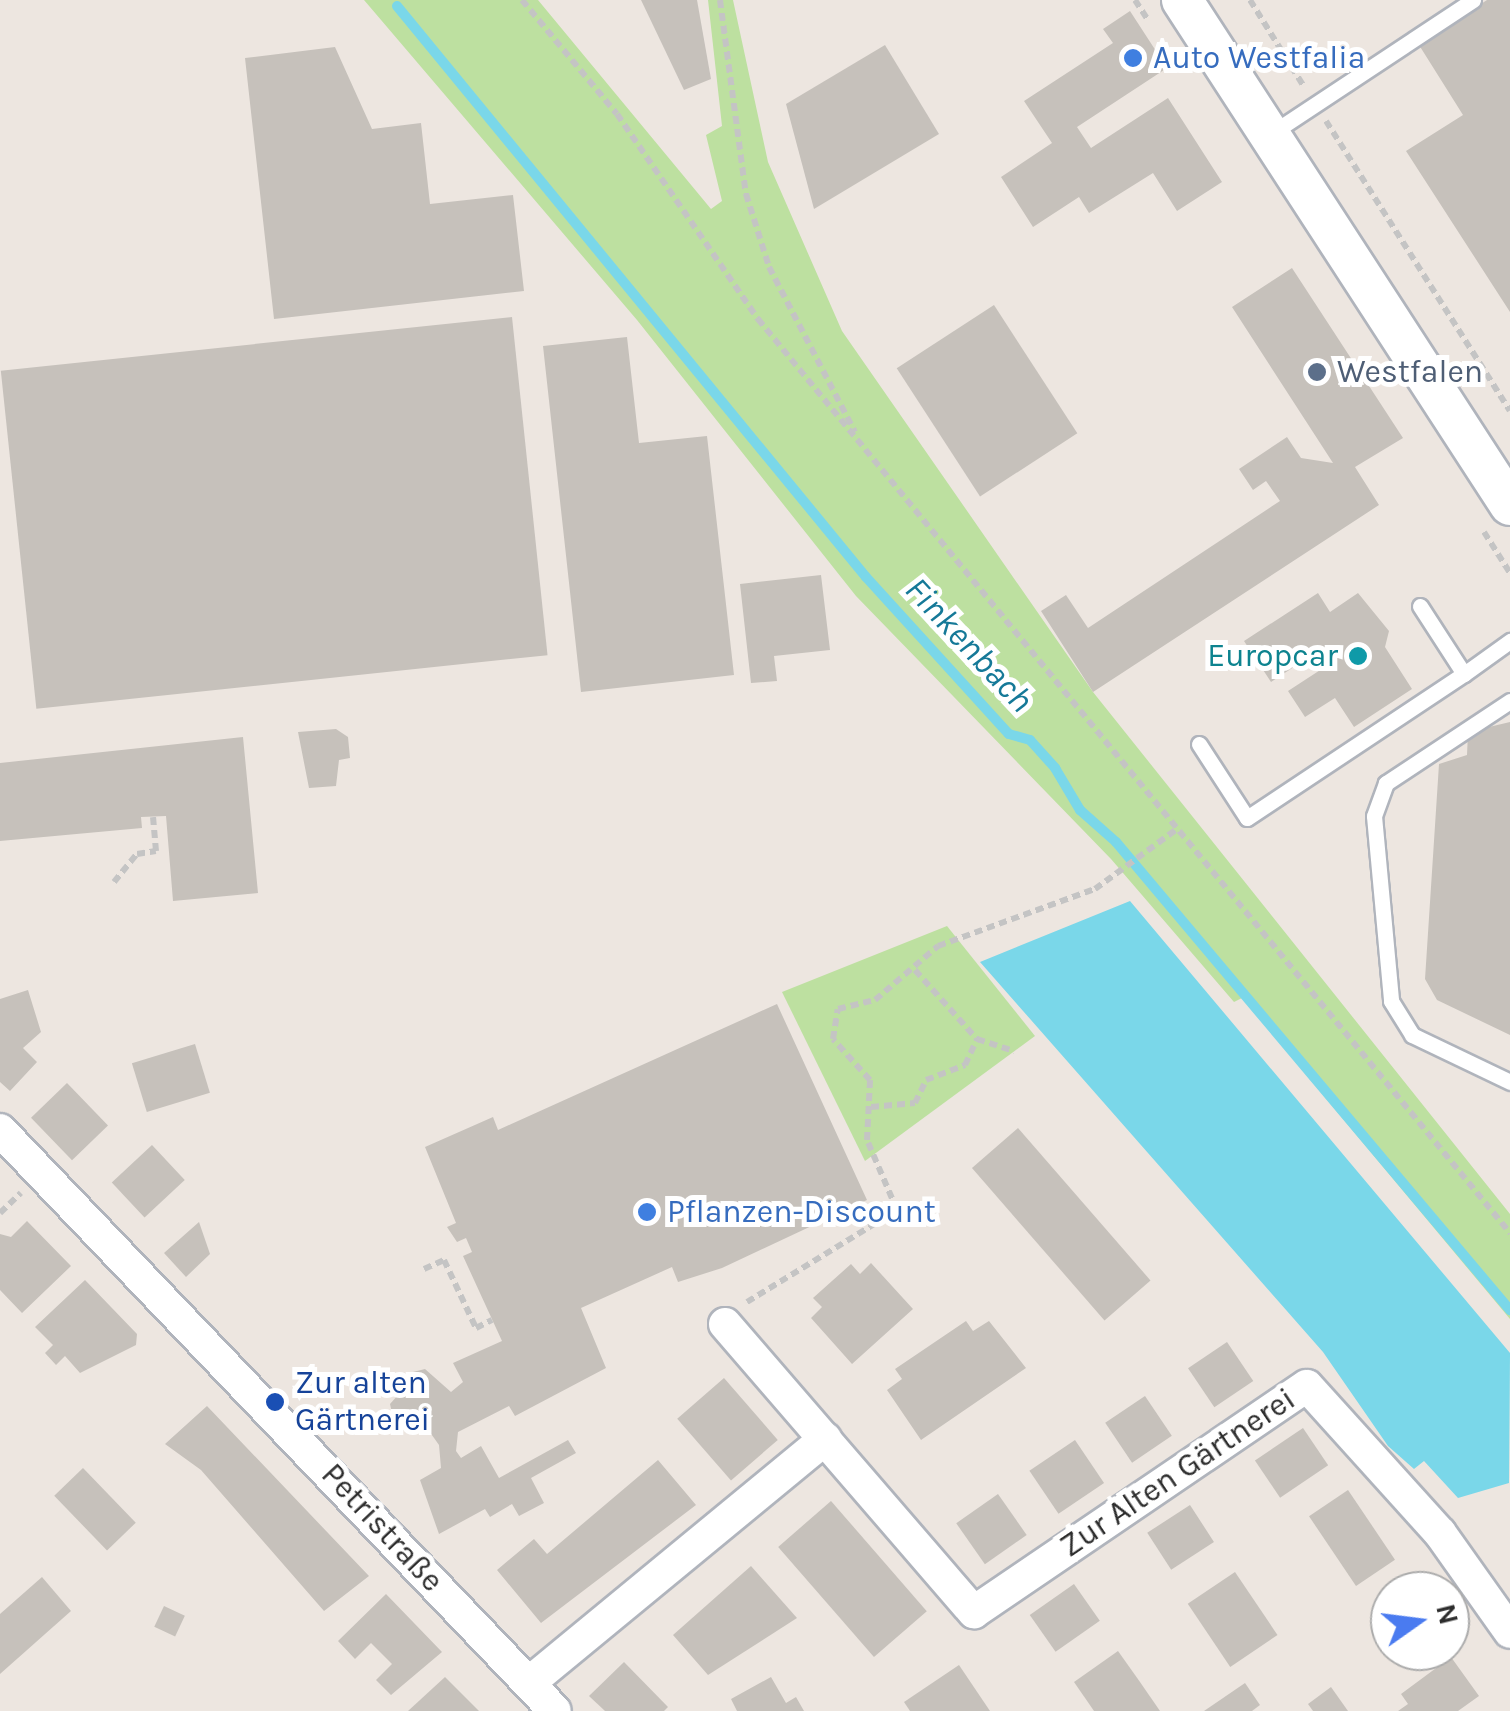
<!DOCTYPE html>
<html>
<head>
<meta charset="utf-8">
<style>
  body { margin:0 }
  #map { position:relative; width:1510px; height:1711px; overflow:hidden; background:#ede6e0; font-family:Karla,sans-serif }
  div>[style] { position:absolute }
  .green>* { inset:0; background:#bde0a0 }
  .water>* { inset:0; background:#7ad7e9 }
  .stream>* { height:10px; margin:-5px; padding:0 5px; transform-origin:5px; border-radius:5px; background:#7ad7e9 }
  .building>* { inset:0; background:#c6c1bb; transform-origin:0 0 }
  .path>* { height:6px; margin-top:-3px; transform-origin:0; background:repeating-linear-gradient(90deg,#c4c4c4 0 8px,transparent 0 13px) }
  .roads { filter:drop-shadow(2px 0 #b0b4bc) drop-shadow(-2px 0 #b0b4bc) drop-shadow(0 2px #b0b4bc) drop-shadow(0 -2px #b0b4bc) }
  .service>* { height:15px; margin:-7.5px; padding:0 7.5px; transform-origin:7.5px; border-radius:7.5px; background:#fff }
  .minor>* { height:32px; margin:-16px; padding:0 16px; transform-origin:16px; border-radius:16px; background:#fff }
  .tertiary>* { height:40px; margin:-20px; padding:0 20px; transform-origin:20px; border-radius:20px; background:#fff }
  .dots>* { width:28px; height:28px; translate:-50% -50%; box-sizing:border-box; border:5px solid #fff; border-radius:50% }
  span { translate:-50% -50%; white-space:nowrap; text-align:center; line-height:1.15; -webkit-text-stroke:10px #fff; paint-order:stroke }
  .shop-label { font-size:32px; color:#366cbe }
  .left { translate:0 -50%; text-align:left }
  .service-label { font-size:32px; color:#4e5e75 }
  .culture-label { font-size:32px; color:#0d838f }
  .right { translate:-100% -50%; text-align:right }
  .transit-label { font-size:32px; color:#164399 }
  .street-label { font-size:32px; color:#2d2d2d }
  .water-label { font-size:35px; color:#157998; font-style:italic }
  .north { position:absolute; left:1370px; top:1571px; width:100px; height:100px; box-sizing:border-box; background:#fff; border:2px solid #ababab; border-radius:50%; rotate:76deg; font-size:28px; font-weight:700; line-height:40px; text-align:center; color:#2d2d2d }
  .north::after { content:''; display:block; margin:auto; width:35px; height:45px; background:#4a7bf0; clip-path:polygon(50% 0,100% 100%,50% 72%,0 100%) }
</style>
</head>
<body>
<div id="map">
  <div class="green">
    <div style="clip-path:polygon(364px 0,538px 0,711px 209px,722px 201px,706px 135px,722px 126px,708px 0,733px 0,768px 162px,842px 331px,1093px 692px,1510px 1214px,1510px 1319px,1242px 998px,1234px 1002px,1111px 859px,856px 596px,637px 320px)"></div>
    <div style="clip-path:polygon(947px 926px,1035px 1036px,865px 1161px,782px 992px)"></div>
  </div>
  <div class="water">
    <div style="clip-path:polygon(1130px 901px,1510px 1353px,1509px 1483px,1458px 1498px,1424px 1461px,1414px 1469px,1388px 1446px,1323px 1352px,980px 962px)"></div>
  </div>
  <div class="stream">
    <div style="left:397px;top:6px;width:739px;rotate:50.6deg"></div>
    <div style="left:866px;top:577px;width:212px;rotate:47.7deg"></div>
    <div style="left:1009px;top:734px;width:22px;rotate:16deg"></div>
    <div style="left:1030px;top:740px;width:38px;rotate:48deg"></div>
    <div style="left:1055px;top:768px;width:49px;rotate:59.2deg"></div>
    <div style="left:1080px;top:810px;width:48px;rotate:41.6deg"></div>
    <div style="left:1116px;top:842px;width:612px;rotate:49.91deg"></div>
  </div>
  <div class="building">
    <div style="clip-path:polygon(641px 0,697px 0,711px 79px,684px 90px)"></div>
    <div style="clip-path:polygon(1487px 0,1510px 0,1510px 312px,1406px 151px,1463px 115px,1419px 45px)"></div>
    <div style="clip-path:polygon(1130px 11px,1167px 68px,1077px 127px,1091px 148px,1168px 98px,1222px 182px,1177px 211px,1153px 173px,1089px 213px,1079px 197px,1033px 227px,1001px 177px,1052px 143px,1024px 101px,1113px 43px,1103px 29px)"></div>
    <div style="clip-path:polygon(885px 45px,939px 134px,814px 209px,786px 104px)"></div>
    <div style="clip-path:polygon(335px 47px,372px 129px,421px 123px,430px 204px,513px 195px,524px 291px,274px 319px,245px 58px)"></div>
    <div style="clip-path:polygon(1292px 268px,1403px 438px,1355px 467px,1379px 505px,1093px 692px,1041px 611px,1066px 595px,1088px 628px,1280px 501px,1266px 481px,1253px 490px,1239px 469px,1287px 437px,1301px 458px,1333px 463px,1232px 307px)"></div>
    <div style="left:994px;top:305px;width:153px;height:116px;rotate:57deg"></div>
    <div style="left:512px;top:317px;width:340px;height:514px;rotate:84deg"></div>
    <div style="clip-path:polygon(627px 337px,639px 443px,707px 436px,734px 675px,581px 692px,543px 346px)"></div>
    <div style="clip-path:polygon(821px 575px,830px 650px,774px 656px,777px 681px,751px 683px,740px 584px)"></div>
    <div style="clip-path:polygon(1318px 593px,1330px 612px,1358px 593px,1389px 631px,1385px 647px,1412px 689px,1354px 727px,1335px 698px,1305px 717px,1288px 691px,1331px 663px,1321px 649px,1271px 682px,1244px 641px)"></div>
    <div style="clip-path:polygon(1510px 722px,1510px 1035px,1437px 1000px,1425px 979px,1439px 764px,1467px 755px,1468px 732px)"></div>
    <div style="clip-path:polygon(336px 729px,348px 737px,350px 758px,339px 760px,336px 786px,309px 788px,298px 732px)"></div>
    <div style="clip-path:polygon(243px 737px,258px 893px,173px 901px,166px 816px,141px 817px,142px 828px,0 841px,0 763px)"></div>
    <div style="clip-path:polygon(28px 990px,41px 1032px,23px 1048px,37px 1062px,10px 1091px,0 1082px,0 999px)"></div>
    <div style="clip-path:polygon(777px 1004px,867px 1200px,722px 1268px,678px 1282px,672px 1267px,581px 1308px,606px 1368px,515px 1416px,509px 1406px,458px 1432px,456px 1451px,461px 1458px,481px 1446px,499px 1478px,568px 1440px,576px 1453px,531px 1478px,544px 1503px,519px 1516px,512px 1504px,490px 1517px,485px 1509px,439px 1534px,420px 1480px,441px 1468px,439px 1445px,422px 1421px,402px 1431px,394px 1422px,390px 1404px,398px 1395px,389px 1378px,425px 1369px,451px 1392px,463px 1382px,453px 1363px,502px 1341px,463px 1256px,472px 1252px,466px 1238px,457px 1242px,447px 1227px,456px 1223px,425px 1147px,493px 1117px,498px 1130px)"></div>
    <div style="left:195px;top:1044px;width:51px;height:66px;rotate:73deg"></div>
    <div style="left:67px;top:1083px;width:59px;height:50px;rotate:46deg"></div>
    <div style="left:1018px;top:1128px;width:202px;height:61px;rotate:49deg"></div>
    <div style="left:152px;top:1145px;width:48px;height:55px;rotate:47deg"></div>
    <div style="clip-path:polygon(27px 1221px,71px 1266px,22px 1313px,0 1290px,0 1234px,11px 1237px)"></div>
    <div style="clip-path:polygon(199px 1222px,210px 1254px,186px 1277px,164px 1253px)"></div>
    <div style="clip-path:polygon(871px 1263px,913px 1309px,852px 1364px,811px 1318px,822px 1307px,813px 1298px,851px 1264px,860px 1274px)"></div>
    <div style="clip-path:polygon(85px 1280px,137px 1334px,136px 1345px,80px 1373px,65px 1356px,56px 1365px,45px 1353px,53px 1345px,35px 1327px)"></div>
    <div style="clip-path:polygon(966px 1321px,973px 1331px,989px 1321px,1026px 1368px,921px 1440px,887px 1390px,902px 1379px,895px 1369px)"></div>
    <div style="left:1227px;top:1342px;width:47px;height:47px;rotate:56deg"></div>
    <div style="left:724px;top:1378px;width:82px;height:62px;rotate:49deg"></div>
    <div style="left:1145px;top:1396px;width:48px;height:48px;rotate:56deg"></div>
    <div style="clip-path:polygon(207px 1406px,369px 1576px,324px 1611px,201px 1470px,165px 1444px)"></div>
    <div style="left:1303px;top:1428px;width:45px;height:58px;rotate:56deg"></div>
    <div style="left:1075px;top:1440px;width:52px;height:55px;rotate:56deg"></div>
    <div style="clip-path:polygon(658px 1460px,696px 1505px,541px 1623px,497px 1570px,534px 1539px,547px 1554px)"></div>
    <div style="left:83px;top:1468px;width:76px;height:40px;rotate:46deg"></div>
    <div style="left:1348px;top:1490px;width:84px;height:47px;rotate:56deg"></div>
    <div style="left:998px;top:1494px;width:50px;height:51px;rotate:55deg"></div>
    <div style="left:831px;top:1501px;width:146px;height:70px;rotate:49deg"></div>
    <div style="left:1190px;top:1505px;width:44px;height:51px;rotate:57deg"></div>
    <div style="clip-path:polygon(751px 1566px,797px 1618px,708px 1675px,673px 1635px)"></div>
    <div style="left:1235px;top:1572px;width:76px;height:57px;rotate:56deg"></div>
    <div style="clip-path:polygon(42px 1577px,71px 1611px,0 1674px,0 1614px)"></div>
    <div style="left:1074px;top:1584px;width:45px;height:54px;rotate:55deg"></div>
    <div style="clip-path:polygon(386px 1594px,442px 1652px,391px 1695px,376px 1680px,392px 1664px,371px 1643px,355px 1659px,338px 1641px)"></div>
    <div style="left:164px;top:1606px;width:23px;height:23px;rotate:25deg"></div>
    <div style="clip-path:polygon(1118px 1651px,1140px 1682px,1160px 1711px,1094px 1711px,1074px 1682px)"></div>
    <div style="clip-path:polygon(1451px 1657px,1479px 1696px,1458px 1711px,1398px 1711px,1408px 1704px,1401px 1694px)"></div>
    <div style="clip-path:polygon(624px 1662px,668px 1707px,664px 1711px,605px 1711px,589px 1696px)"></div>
    <div style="clip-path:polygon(959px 1665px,990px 1711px,910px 1711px,904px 1702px)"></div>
    <div style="clip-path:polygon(445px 1677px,479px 1711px,408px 1711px)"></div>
    <div style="clip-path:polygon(771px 1677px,786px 1703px,796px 1697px,804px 1711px,737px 1711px,731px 1699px)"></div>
    <div style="clip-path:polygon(1245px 1683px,1260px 1705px,1252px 1711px,1204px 1711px)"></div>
    <div style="clip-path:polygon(1331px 1687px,1348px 1711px,1313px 1711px,1308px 1704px)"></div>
  </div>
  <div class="path">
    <div style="left:522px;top:0;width:148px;rotate:50.2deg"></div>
    <div style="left:617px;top:114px;width:249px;rotate:55.5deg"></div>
    <div style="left:758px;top:319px;width:1184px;rotate:50.55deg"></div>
    <div style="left:720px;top:0;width:196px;rotate:82.4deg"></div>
    <div style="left:746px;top:194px;width:77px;rotate:72.5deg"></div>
    <div style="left:769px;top:267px;width:186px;rotate:62.5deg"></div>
    <div style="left:1135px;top:0;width:24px;rotate:57deg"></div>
    <div style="left:1250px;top:0;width:100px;rotate:58.1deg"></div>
    <div style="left:1326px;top:121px;width:343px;rotate:57.6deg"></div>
    <div style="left:1484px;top:532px;width:49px;rotate:57.6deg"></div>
    <div style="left:114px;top:882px;width:36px;rotate:-51deg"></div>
    <div style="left:137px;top:854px;width:19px;rotate:-9deg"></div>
    <div style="left:156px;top:851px;width:34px;rotate:-95deg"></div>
    <div style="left:915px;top:970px;width:93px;rotate:48.1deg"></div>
    <div style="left:977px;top:1039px;width:39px;rotate:18deg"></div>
    <div style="left:871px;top:1107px;width:44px;rotate:-5.2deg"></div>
    <div style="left:915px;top:1103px;width:25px;rotate:-64deg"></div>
    <div style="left:926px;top:1080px;width:42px;rotate:-21deg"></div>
    <div style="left:965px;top:1065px;width:29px;rotate:-65deg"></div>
    <div style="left:0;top:1213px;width:29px;rotate:-44deg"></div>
    <div style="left:424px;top:1269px;width:22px;rotate:-24deg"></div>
    <div style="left:444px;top:1260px;width:75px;rotate:64.8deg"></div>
    <div style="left:476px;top:1328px;width:18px;rotate:-27deg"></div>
    <div style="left:747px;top:1302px;width:176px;rotate:-31.5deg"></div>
    <div style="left:897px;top:1210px;width:76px;rotate:-113.2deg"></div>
    <div style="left:867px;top:1140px;width:60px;rotate:-87.1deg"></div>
    <div style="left:870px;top:1080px;width:55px;rotate:-132.1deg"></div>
    <div style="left:833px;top:1039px;width:30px;rotate:-81deg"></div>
    <div style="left:838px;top:1009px;width:38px;rotate:-14deg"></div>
    <div style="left:875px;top:1000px;width:83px;rotate:-40.6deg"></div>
    <div style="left:938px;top:946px;width:167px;rotate:-20deg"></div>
    <div style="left:1095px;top:889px;width:102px;rotate:-36.2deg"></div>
  </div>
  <div class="roads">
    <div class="service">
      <div style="left:1272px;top:133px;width:241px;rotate:-33.5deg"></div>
      <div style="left:1420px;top:606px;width:81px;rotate:57.1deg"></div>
      <div style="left:1464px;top:674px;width:57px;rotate:-35.7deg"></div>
      <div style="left:1510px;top:701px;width:149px;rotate:146.5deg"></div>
      <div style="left:1386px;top:783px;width:35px;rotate:110deg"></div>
      <div style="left:1374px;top:816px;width:186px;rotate:84.7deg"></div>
      <div style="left:1391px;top:1001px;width:40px;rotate:58deg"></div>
      <div style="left:1412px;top:1035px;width:109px;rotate:25.6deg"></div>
      <div style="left:1199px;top:744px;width:88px;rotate:57deg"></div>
      <div style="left:1247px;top:818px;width:260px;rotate:-33.6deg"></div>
    </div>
    <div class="minor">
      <div style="left:0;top:1130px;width:803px;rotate:46.31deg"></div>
      <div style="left:725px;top:1324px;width:381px;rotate:49.2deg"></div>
      <div style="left:974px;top:1612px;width:402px;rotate:-34.2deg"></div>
      <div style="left:1307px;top:1386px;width:198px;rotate:47.9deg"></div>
      <div style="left:1440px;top:1533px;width:121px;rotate:54.7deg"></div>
      <div style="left:529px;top:1683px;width:384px;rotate:-39.5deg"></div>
    </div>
    <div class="tertiary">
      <div style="left:1182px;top:0;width:602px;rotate:57deg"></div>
    </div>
  </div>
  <div class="dots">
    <div style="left:1133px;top:58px;background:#3f7fe0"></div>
    <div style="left:1317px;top:372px;background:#5c6f8a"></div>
    <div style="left:1358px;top:656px;background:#0f9aa8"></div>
    <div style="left:647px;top:1212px;background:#3f7fe0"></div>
    <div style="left:275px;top:1402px;background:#1a4fb4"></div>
  </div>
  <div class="shop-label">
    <span class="left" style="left:1153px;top:58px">Auto Westfalia</span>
    <span class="left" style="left:667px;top:1212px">Pflanzen-Discount</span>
  </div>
  <div class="service-label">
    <span class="left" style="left:1337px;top:372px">Westfalen</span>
  </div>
  <div class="culture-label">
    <span class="right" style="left:1338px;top:656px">Europcar</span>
  </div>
  <div class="transit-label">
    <span class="left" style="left:295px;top:1402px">Zur alten<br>Gärtnerei</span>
  </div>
  <div class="street-label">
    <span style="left:1178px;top:1473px;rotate:-34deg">Zur Alten Gärtnerei</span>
    <span style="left:382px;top:1528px;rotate:47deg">Petristraße</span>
  </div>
  <div class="water-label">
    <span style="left:969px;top:645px;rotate:47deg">Finkenbach</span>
  </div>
  <div class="north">N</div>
</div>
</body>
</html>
